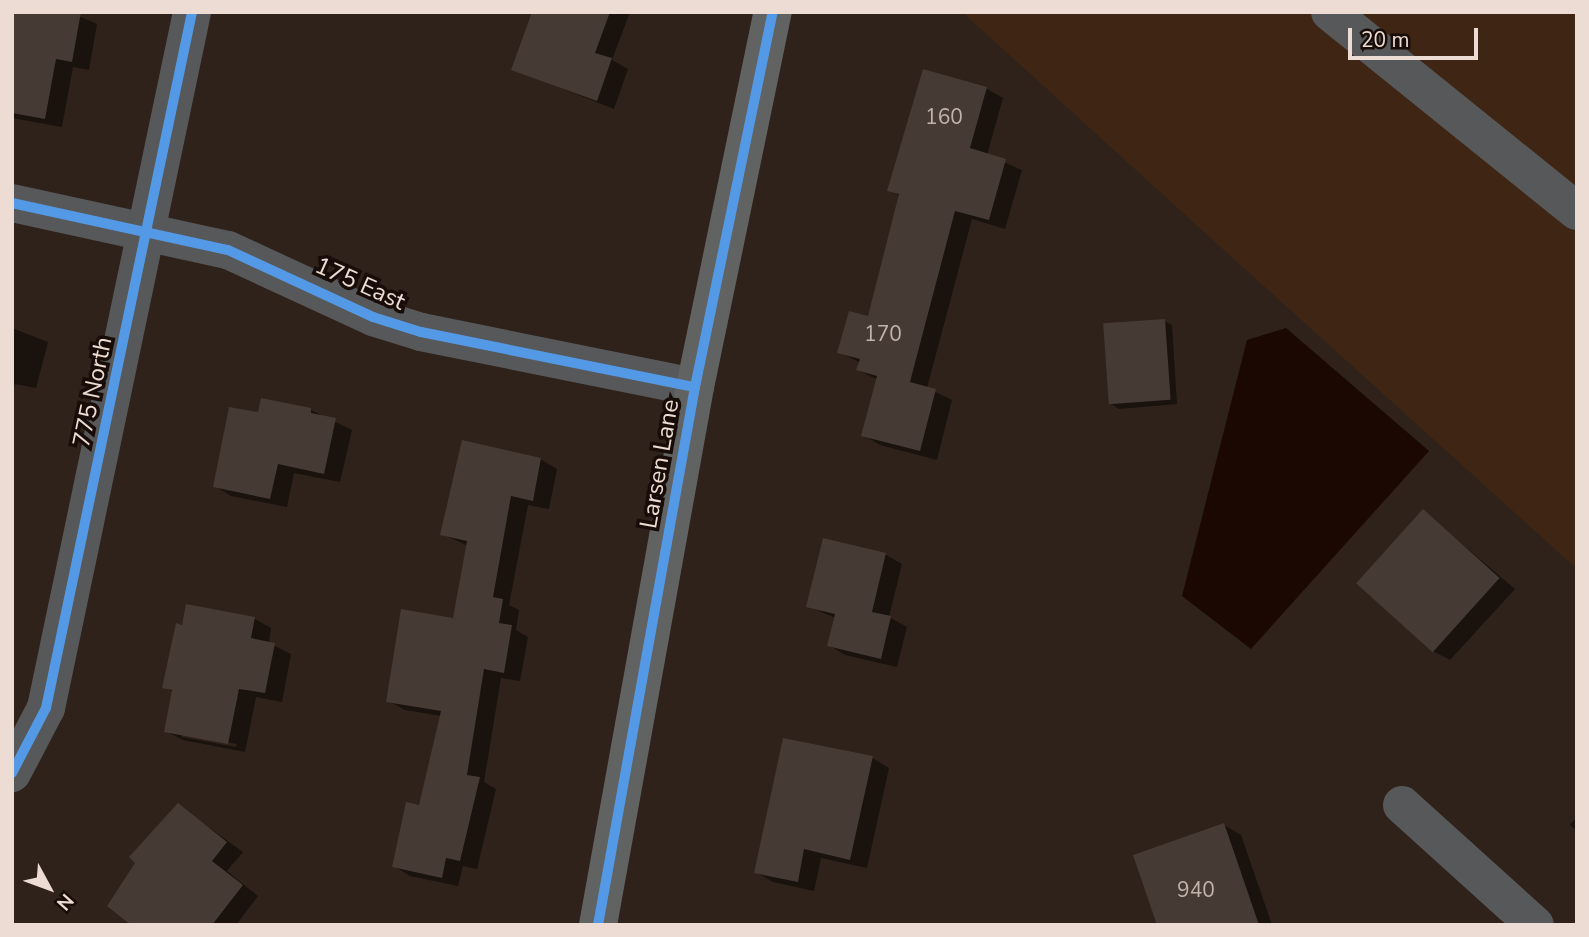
<!DOCTYPE html>
<html>
<head>
<meta charset="utf-8">
<style>
  body { margin:0 }
  #map { position:relative; width:1589px; height:937px; overflow:hidden; background:#2f221a; font-family:"Nunito Sans",sans-serif }
  div>[style] { position:absolute }
  .built>* { inset:0; background:#3f2514 }
  .water>* { inset:0; background:#1b0802 }
  .shadow>* { inset:0; background:#0007 }
  .building>* { inset:0; background:#463a34; transform-origin:0 0 }
  .minor>* { height:38px; margin:-19px; padding:0 19px; transform-origin:19px; border-radius:19px; background:#57585a }
  .major>* { height:38px; margin:-19px; padding:0 19px; transform-origin:19px; border-radius:19px; background:#616262 }
  .cycleway>* { height:10px; margin:-5px; padding:0 5px; transform-origin:5px; border-radius:5px; background:#5399e6 }
  span { translate:-50% -50%; white-space:nowrap; text-align:center; line-height:1.15; -webkit-text-stroke:7px #170c07; paint-order:stroke }
  .number-label { font-size:21px; color:#c2b4ab }
  .number-label span { -webkit-text-stroke-width:0 }
  .street-label { font-size:24px; color:#ecdcd3 }
  .frame { position:absolute; inset:0; border:14px solid #ecdcd3; pointer-events:none }
  .north { position:absolute; left:14px; top:853px; width:70px; height:70px; -webkit-text-stroke:5px #170c07; paint-order:stroke; rotate:131deg; font-size:19px; font-weight:700; line-height:28px; text-align:center; color:#ecdcd3 }
  .north::after { content:''; display:block; margin:auto; width:24px; height:32px; background:#ecdcd3; clip-path:polygon(50% 0,100% 100%,50% 72%,0 100%) }
  .scale { position:absolute; left:1348px; top:28px; width:130px; height:32px; box-sizing:border-box; border:4px solid #ecdcd3; border-top:0; padding-left:9px; font-size:21px; line-height:24px; white-space:nowrap; color:#ecdcd3; -webkit-text-stroke:5px #170c07; paint-order:stroke }
</style>
</head>
<body>
<div id="map">
  <div class="built">
    <div style="clip-path:polygon(962px 12px,1577px 12px,1577px 569px,1226px 252px)"></div>
  </div>
  <div class="water">
    <div style="clip-path:polygon(1286px 328px,1429px 451px,1251px 649px,1182px 596px,1247px 340px)"></div>
  </div>
  <div class="shadow">
    <div style="clip-path:polygon(12px 12px,69px 12px,97px 24px,89px 70px,73px 67px,62px 127px,12px 118px)"></div>
    <div style="clip-path:polygon(534px 12px,630px 12px,612px 60px,628px 69px,614px 109px,513px 69px)"></div>
    <div style="clip-path:polygon(987px 89px,1003px 98px,987px 155px,1022px 170px,1005px 229px,972px 219px,927px 388px,952px 400px,937px 460px,880px 445px,863px 435px,878px 380px,858px 370px,861px 363px,839px 352px,869px 318px,901px 196px,889px 190px)"></div>
    <div style="clip-path:polygon(1164px 321px,1172px 325px,1177px 404px,1119px 409px,1111px 404px)"></div>
    <div style="clip-path:polygon(12px 328px,48px 342px,36px 388px,15px 384px,12px 393px)"></div>
    <div style="clip-path:polygon(311px 410px,352px 430px,340px 482px,294px 473px,287px 507px,231px 496px,215px 486px,259px 414px)"></div>
    <div style="clip-path:polygon(540px 459px,557px 469px,549px 509px,528px 505px,509px 605px,519px 610px,516px 630px,528px 637px,520px 681px,501px 678px,484px 782px,496px 789px,477px 869px,463px 866px,458px 886px,410px 876px,394px 866px,421px 807px,442px 716px,405px 710px,388px 701px,455px 620px,468px 546px,442px 534px)"></div>
    <div style="clip-path:polygon(1423px 511px,1515px 589px,1450px 660px,1433px 651px)"></div>
    <div style="clip-path:polygon(824px 540px,886px 555px,902px 564px,889px 617px,907px 627px,897px 667px,845px 655px,829px 645px,835px 618px,808px 606px)"></div>
    <div style="clip-path:polygon(evenodd,187px 606px,255px 619px,271px 628px,269px 643px,291px 654px,282px 702px,256px 697px,245px 752px,183px 740px,166px 731px,173px 692px,164px 687px,187px 606px,182px 733px,237px 744px,236px 747px,182px 737px,182px 733px)"></div>
    <div style="clip-path:polygon(872px 758px,889px 768px,867px 868px,821px 858px,814px 891px,773px 882px,756px 872px)"></div>
    <div style="clip-path:polygon(178px 805px,243px 852px,227px 871px,258px 896px,236px 925px,133px 925px)"></div>
    <div style="clip-path:polygon(1577px 817px,1577px 831px,1570px 825px)"></div>
    <div style="clip-path:polygon(1224px 825px,1241px 835px,1272px 925px,1159px 925px)"></div>
  </div>
  <div class="building">
    <div style="clip-path:polygon(12px 12px,81px 12px,72px 62px,56px 59px,45px 119px,12px 113px)"></div>
    <div style="clip-path:polygon(532px 12px,610px 12px,595px 53px,612px 58px,597px 101px,511px 70px)"></div>
    <div style="clip-path:polygon(923px 69px,987px 87px,970px 148px,1006px 159px,989px 220px,955px 211px,910px 382px,936px 389px,920px 451px,861px 436px,877px 376px,856px 370px,860px 359px,837px 353px,849px 311px,868px 316px,899px 194px,887px 191px)"></div>
    <div style="left:1165px;top:319px;width:81px;height:62px;rotate:86deg"></div>
    <div style="clip-path:polygon(261px 398px,311px 408px,311px 413px,336px 418px,324px 474px,278px 464px,270px 499px,213px 487px,229px 407px,258px 412px)"></div>
    <div style="clip-path:polygon(462px 440px,541px 458px,533px 501px,511px 496px,493px 597px,503px 599px,499px 623px,512px 625px,504px 673px,484px 669px,467px 775px,480px 777px,460px 861px,446px 858px,442px 878px,392px 867px,406px 802px,419px 805px,441px 711px,386px 702px,401px 609px,453px 618px,467px 541px,440px 535px)"></div>
    <div style="left:1423px;top:509px;width:103px;height:100px;rotate:42deg"></div>
    <div style="clip-path:polygon(823px 538px,886px 553px,872px 612px,891px 616px,881px 659px,827px 646px,835px 614px,806px 607px)"></div>
    <div style="clip-path:polygon(186px 604px,255px 617px,251px 638px,275px 643px,265px 693px,239px 689px,228px 744px,164px 732px,172px 690px,162px 688px,176px 623px,182px 625px)"></div>
    <div style="clip-path:polygon(783px 738px,873px 756px,850px 860px,804px 849px,798px 882px,754px 873px)"></div>
    <div style="clip-path:polygon(178px 803px,227px 842px,212px 861px,243px 885px,212px 925px,131px 925px,107px 906px,135px 863px,129px 857px)"></div>
    <div style="clip-path:polygon(1224px 823px,1259px 925px,1157px 925px,1133px 855px)"></div>
  </div>
  <div class="minor">
    <div style="left:1330px;top:12px;width:317px;rotate:38.9deg"></div>
    <div style="left:12px;top:203px;width:221px;rotate:12.3deg"></div>
    <div style="left:228px;top:250px;width:160px;rotate:24.8deg"></div>
    <div style="left:373px;top:317px;width:50px;rotate:17.4deg"></div>
    <div style="left:421px;top:332px;width:279px;rotate:11.4deg"></div>
    <div style="left:12px;top:773px;width:73px;rotate:-62.4deg"></div>
    <div style="left:46px;top:708px;width:711px;rotate:-78.15deg"></div>
    <div style="left:1402px;top:805px;width:179px;rotate:42.1deg"></div>
  </div>
  <div class="major">
    <div style="left:598px;top:925px;width:547px;rotate:-79.78deg"></div>
    <div style="left:695px;top:387px;width:383px;rotate:-78.3deg"></div>
  </div>
  <div class="cycleway">
    <div style="left:12px;top:203px;width:221px;rotate:12.3deg"></div>
    <div style="left:228px;top:250px;width:160px;rotate:24.8deg"></div>
    <div style="left:373px;top:317px;width:50px;rotate:17.4deg"></div>
    <div style="left:421px;top:332px;width:279px;rotate:11.4deg"></div>
    <div style="left:12px;top:773px;width:73px;rotate:-62.4deg"></div>
    <div style="left:46px;top:708px;width:711px;rotate:-78.15deg"></div>
    <div style="left:598px;top:925px;width:547px;rotate:-79.78deg"></div>
    <div style="left:695px;top:387px;width:383px;rotate:-78.3deg"></div>
  </div>
  <div class="number-label">
    <span style="left:944px;top:117px">160</span>
    <span style="left:883px;top:334px">170</span>
    <span style="left:1196px;top:890px">940</span>
  </div>
  <div class="street-label">
    <span style="left:360px;top:284px;rotate:24deg">175 East</span>
    <span style="left:93px;top:392px;rotate:-78deg">775 North</span>
    <span style="left:660px;top:464px;rotate:-80deg">Larsen Lane</span>
  </div>
  <div class="frame"></div>
  <div class="north">N</div>
  <div class="scale">20 m</div>
</div>
</body>
</html>
